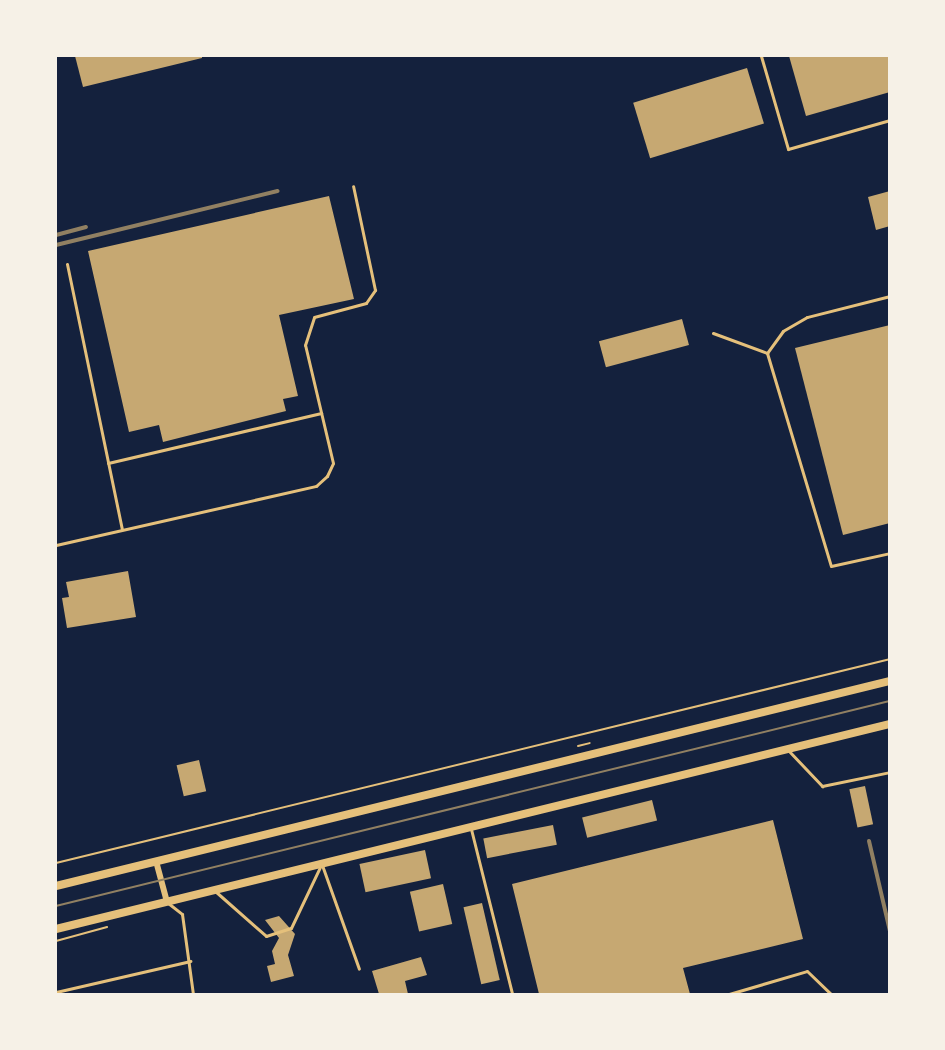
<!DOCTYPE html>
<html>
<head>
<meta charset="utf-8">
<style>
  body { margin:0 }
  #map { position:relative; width:945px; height:1050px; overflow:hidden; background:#14213d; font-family:Overpass,sans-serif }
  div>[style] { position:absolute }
  .building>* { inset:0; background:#c6a872; transform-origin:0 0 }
  .path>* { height:2px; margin:-1px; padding:0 1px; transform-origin:1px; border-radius:1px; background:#e5c07b }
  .service>* { height:3px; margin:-1.5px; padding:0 1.5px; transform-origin:1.5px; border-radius:1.5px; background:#e5c07b }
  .minor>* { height:6px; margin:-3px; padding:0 3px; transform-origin:3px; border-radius:3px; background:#e5c07b }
  .secondary>* { height:8px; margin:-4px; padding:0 4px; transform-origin:4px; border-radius:4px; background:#e5c07b }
  .tram>* { height:1.5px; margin:-0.75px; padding:0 0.75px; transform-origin:0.75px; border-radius:0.75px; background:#918062 }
  .rail>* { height:4px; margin:-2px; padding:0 2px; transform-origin:2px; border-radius:2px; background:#918062 }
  span { translate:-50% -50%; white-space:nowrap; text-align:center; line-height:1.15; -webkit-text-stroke:6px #f6f1e7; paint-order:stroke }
  .frame { position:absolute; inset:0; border:57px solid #f6f1e7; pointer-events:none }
</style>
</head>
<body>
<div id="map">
  <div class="building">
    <div style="clip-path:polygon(75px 56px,202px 56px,202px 58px,83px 87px)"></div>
    <div style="clip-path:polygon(789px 56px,890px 56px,890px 92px,806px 116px)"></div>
    <div style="left:747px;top:68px;width:58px;height:119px;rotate:73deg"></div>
    <div style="clip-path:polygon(890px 191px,890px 226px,876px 230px,868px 197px)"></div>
    <div style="clip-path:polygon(329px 196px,354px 299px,279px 315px,298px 396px,283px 399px,286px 411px,163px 442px,159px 425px,129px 432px,88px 251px)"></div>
    <div style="left:682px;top:319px;width:27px;height:86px;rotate:75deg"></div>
    <div style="clip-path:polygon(890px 325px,890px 523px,843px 535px,795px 348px)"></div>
    <div style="clip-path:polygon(128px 571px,136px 617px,67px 628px,62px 598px,69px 597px,66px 582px)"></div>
    <div style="left:199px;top:760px;width:32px;height:23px;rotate:77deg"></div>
    <div style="left:865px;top:786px;width:39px;height:16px;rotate:78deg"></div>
    <div style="left:652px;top:800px;width:21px;height:72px;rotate:76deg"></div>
    <div style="clip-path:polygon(773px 820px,803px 939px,683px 968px,690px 994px,539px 994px,512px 884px)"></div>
    <div style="left:553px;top:825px;width:20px;height:71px;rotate:79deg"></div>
    <div style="left:425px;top:850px;width:29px;height:67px;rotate:78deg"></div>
    <div style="left:443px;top:884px;width:41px;height:34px;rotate:77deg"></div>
    <div style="left:482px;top:903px;width:79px;height:19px;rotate:77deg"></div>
    <div style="clip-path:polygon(279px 916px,295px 934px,288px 955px,294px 976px,271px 982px,267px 966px,275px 964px,272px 951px,279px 938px,265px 920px)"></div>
    <div style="clip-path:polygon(421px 957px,427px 975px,405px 981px,408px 994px,379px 994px,372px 971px)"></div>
  </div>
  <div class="path">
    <div style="left:578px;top:746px;width:12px;rotate:-14deg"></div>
    <div style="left:56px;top:863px;width:859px;rotate:-13.74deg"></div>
    <div style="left:56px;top:941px;width:53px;rotate:-15.4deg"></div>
  </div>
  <div class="service">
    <div style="left:761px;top:56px;width:97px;rotate:73.8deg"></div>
    <div style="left:788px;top:149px;width:106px;rotate:-15.9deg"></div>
    <div style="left:67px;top:264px;width:271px;rotate:78.3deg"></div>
    <div style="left:890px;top:296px;width:86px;rotate:165.8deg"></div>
    <div style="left:807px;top:317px;width:28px;rotate:150deg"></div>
    <div style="left:783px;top:331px;width:27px;rotate:126deg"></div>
    <div style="left:767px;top:353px;width:222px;rotate:73.3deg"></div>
    <div style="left:831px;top:566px;width:60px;rotate:-12.4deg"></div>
    <div style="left:713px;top:333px;width:58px;rotate:20.3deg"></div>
    <div style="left:108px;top:463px;width:219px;rotate:-13.2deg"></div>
    <div style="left:56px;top:545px;width:267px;rotate:-12.8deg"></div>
    <div style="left:316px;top:486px;width:15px;rotate:-42deg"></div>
    <div style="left:327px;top:476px;width:14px;rotate:-65deg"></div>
    <div style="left:333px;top:463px;width:121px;rotate:-103.3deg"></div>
    <div style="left:305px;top:345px;width:29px;rotate:-72deg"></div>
    <div style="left:314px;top:317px;width:54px;rotate:-15.1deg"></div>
    <div style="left:366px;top:303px;width:16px;rotate:-55deg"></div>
    <div style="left:375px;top:290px;width:106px;rotate:-101.9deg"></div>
    <div style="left:788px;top:750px;width:50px;rotate:46.6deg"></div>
    <div style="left:822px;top:786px;width:69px;rotate:-11.6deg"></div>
    <div style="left:471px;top:829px;width:170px;rotate:76deg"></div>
    <div style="left:322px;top:865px;width:110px;rotate:70.4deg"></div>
    <div style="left:215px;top:891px;width:68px;rotate:41.4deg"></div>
    <div style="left:266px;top:936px;width:26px;rotate:-18deg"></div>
    <div style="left:291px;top:928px;width:68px;rotate:-64.6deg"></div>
    <div style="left:168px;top:903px;width:18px;rotate:38deg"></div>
    <div style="left:182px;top:914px;width:81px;rotate:82.2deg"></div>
    <div style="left:56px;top:992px;width:138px;rotate:-13deg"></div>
    <div style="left:729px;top:994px;width:81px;rotate:-16.4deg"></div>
    <div style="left:807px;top:971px;width:33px;rotate:44deg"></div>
    <div style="left:886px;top:994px;width:4px"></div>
  </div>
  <div class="minor">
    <div style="left:156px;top:861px;width:42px;rotate:75deg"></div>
  </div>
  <div class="secondary">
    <div style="left:56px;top:886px;width:859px;rotate:-13.81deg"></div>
    <div style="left:56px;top:929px;width:859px;rotate:-13.81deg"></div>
  </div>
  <div class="tram">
    <div style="left:56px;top:906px;width:859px;rotate:-13.81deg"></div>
  </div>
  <div class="rail">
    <div style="left:56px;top:235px;width:31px;rotate:-15deg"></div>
    <div style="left:56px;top:245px;width:228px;rotate:-13.7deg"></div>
    <div style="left:869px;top:841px;width:92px;rotate:76.9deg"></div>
  </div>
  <div class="frame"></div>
</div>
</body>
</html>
